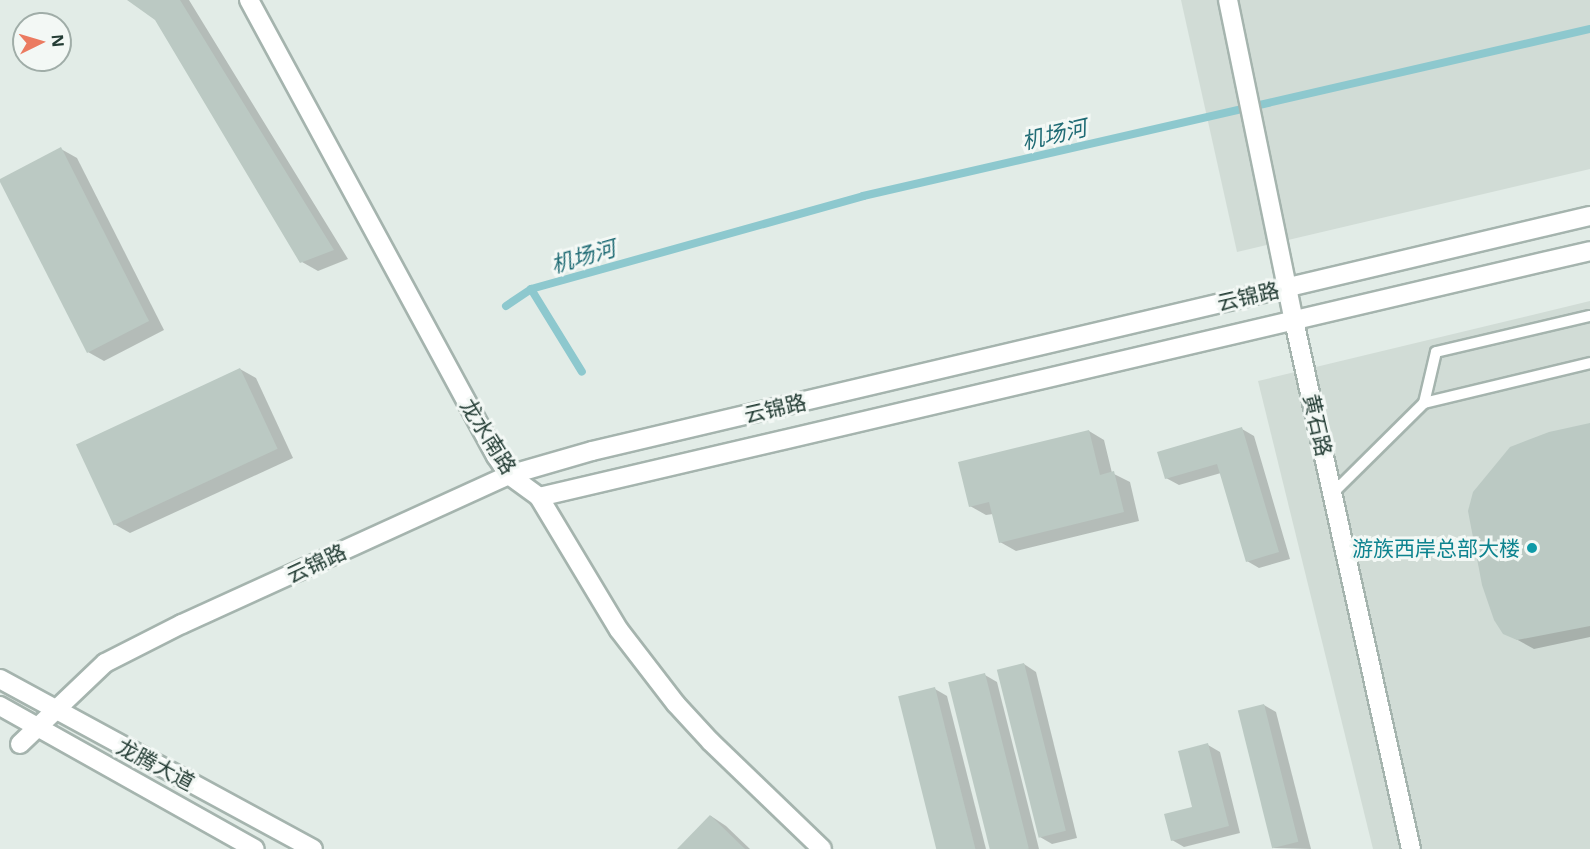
<!DOCTYPE html>
<html>
<head>
<meta charset="utf-8">
<style>
  body { margin:0 }
  #map { position:relative; width:1590px; height:849px; overflow:hidden; background:#e2ece7; font-family:"Noto Sans","Noto Sans SC",sans-serif }
  div>[style] { position:absolute }
  .built>* { inset:0; background:#d1dcd6 }
  .shadow>* { inset:0; background:#0003 }
  .stream>* { height:8px; margin:-4px; padding:0 4px; transform-origin:4px; border-radius:4px; background:#8dc8ce }
  .building>* { inset:0; background:#bbc9c3; transform-origin:0 0 }
  .roads { filter:drop-shadow(2px 0 #a5b4ae) drop-shadow(-2px 0 #a5b4ae) drop-shadow(0 2px #a5b4ae) drop-shadow(0 -2px #a5b4ae) }
  .service>* { height:10px; margin:-5px; padding:0 5px; transform-origin:5px; border-radius:5px; background:#fff }
  .minor>* { height:18px; margin:-9px; padding:0 9px; transform-origin:9px; border-radius:9px; background:#fff }
  .tertiary>* { height:18px; margin:-9px; padding:0 9px; transform-origin:9px; border-radius:9px; background:#fff }
  .secondary>* { height:18px; margin:-9px; padding:0 9px; transform-origin:9px; border-radius:9px; background:#fff }
  .dots>* { width:16px; height:16px; translate:-50% -50%; box-sizing:border-box; border:3px solid #f3f8f5; border-radius:50% }
  span { translate:-50% -50%; white-space:nowrap; text-align:center; line-height:1.15; -webkit-text-stroke:6px #f3f8f5; paint-order:stroke }
  .street-label { font-size:21px; color:#233c34 }
  .culture-label { font-size:21px; color:#0d838f }
  .right { translate:-100% -50%; text-align:right }
  .water-label { font-size:22px; color:#206c75; font-style:italic }
  .north { position:absolute; left:12px; top:12px; width:60px; height:60px; box-sizing:border-box; background:#f3f8f5; border:2px solid #a0ada8; border-radius:50%; rotate:85deg; font-size:16px; font-weight:700; line-height:24px; text-align:center; color:#233c34 }
  .north::after { content:''; display:block; margin:auto; width:21px; height:27px; background:#eb7b61; clip-path:polygon(50% 0,100% 100%,50% 72%,0 100%) }
</style>
</head>
<body>
<div id="map">
  <div class="built">
    <div style="clip-path:polygon(1181px 0,1590px 0,1590px 169px,1237px 252px)"></div>
    <div style="clip-path:polygon(1590px 301px,1590px 849px,1373px 849px,1258px 381px)"></div>
  </div>
  <div class="shadow">
    <div style="clip-path:polygon(130px 0,189px 0,348px 259px,318px 271px,302px 262px,157px 19px)"></div>
    <div style="clip-path:polygon(61px 149px,77px 158px,164px 330px,104px 361px,88px 352px)"></div>
    <div style="clip-path:polygon(240px 369px,256px 378px,293px 458px,130px 533px,114px 524px)"></div>
    <div style="clip-path:polygon(1590px 425px,1590px 637px,1534px 649px,1505px 633px)"></div>
    <div style="clip-path:polygon(1242px 429px,1254px 436px,1290px 559px,1259px 568px,1247px 561px,1221px 473px,1179px 485px,1166px 478px)"></div>
    <div style="clip-path:polygon(1089px 431px,1104px 440px,1112px 473px,1130px 482px,1139px 521px,1016px 551px,1000px 542px,993px 514px,986px 515px,970px 506px)"></div>
    <div style="clip-path:polygon(1024px 664px,1036px 672px,1077px 838px,1052px 844px,1040px 837px)"></div>
    <div style="clip-path:polygon(985px 675px,997px 682px,1039px 849px,991px 849px)"></div>
    <div style="clip-path:polygon(935px 689px,947px 696px,986px 849px,939px 849px)"></div>
    <div style="clip-path:polygon(1264px 705px,1276px 712px,1311px 849px,1274px 848px)"></div>
    <div style="clip-path:polygon(1208px 745px,1220px 752px,1240px 833px,1184px 847px,1172px 840px,1194px 808px)"></div>
    <div style="clip-path:polygon(711px 816px,726px 826px,750px 849px,679px 849px)"></div>
  </div>
  <div class="stream">
    <div style="left:531px;top:289px;width:97px;rotate:58.4deg"></div>
    <div style="left:506px;top:306px;width:30px;rotate:-34deg"></div>
    <div style="left:531px;top:289px;width:345px;rotate:-15.6deg"></div>
    <div style="left:863px;top:196px;width:746px;rotate:-12.94deg"></div>
  </div>
  <div class="building">
    <div style="clip-path:polygon(127px 0,180px 0,334px 250px,300px 263px,155px 20px)"></div>
    <div style="clip-path:polygon(61px 147px,149px 321px,87px 353px,0 182px,0 179px)"></div>
    <div style="left:240px;top:368px;width:89px;height:181px;rotate:65deg"></div>
    <div style="clip-path:polygon(1590px 423px,1590px 626px,1517px 640px,1503px 634px,1494px 620px,1482px 585px,1468px 511px,1473px 492px,1510px 447px,1549px 432px)"></div>
    <div style="clip-path:polygon(1242px 427px,1279px 552px,1246px 562px,1217px 464px,1165px 479px,1157px 452px)"></div>
    <div style="clip-path:polygon(1089px 430px,1100px 475px,1114px 471px,1124px 512px,999px 543px,989px 502px,969px 507px,958px 462px)"></div>
    <div style="left:1024px;top:663px;width:173px;height:28px;rotate:76deg"></div>
    <div style="left:985px;top:673px;width:181px;height:38px;rotate:76deg"></div>
    <div style="left:935px;top:687px;width:167px;height:38px;rotate:76deg"></div>
    <div style="left:1264px;top:704px;width:142px;height:27px;rotate:76deg"></div>
    <div style="clip-path:polygon(1208px 743px,1229px 826px,1171px 841px,1164px 814px,1192px 807px,1178px 751px)"></div>
    <div style="clip-path:polygon(710px 815px,745px 849px,677px 849px)"></div>
  </div>
  <div class="roads">
    <div class="service">
      <div style="left:1424px;top:403px;width:52px;rotate:-76.8deg"></div>
      <div style="left:1436px;top:352px;width:158px;rotate:-13.2deg"></div>
      <div style="left:1334px;top:492px;width:127px;rotate:-44.7deg"></div>
      <div style="left:1424px;top:403px;width:171px;rotate:-13.5deg"></div>
    </div>
    <div class="minor">
      <div style="left:1228px;top:0;width:328px;rotate:78.4deg"></div>
      <div style="left:1294px;top:321px;width:541px;rotate:77.51deg"></div>
    </div>
    <div class="tertiary">
      <div style="left:20px;top:744px;width:117px;rotate:-43.6deg"></div>
      <div style="left:105px;top:663px;width:86px;rotate:-26.9deg"></div>
      <div style="left:182px;top:624px;width:359px;rotate:-24.5deg"></div>
    </div>
    <div class="secondary">
      <div style="left:249px;top:0;width:519px;rotate:61.56deg"></div>
      <div style="left:496px;top:456px;width:23px;rotate:56deg"></div>
      <div style="left:509px;top:475px;width:37px;rotate:36deg"></div>
      <div style="left:539px;top:497px;width:155px;rotate:59deg"></div>
      <div style="left:619px;top:630px;width:93px;rotate:52.4deg"></div>
      <div style="left:676px;top:704px;width:52px;rotate:47.4deg"></div>
      <div style="left:711px;top:742px;width:154px;rotate:43.9deg"></div>
      <div style="left:509px;top:475px;width:86px;rotate:-16.1deg"></div>
      <div style="left:592px;top:451px;width:1025px;rotate:-13.25deg"></div>
      <div style="left:539px;top:497px;width:1079px;rotate:-13.17deg"></div>
      <div style="left:0;top:679px;width:356px;rotate:28.5deg"></div>
      <div style="left:0;top:706px;width:292px;rotate:29.3deg"></div>
    </div>
  </div>
  <div class="dots">
    <div style="left:1532px;top:548px;background:#0f9aa8"></div>
  </div>
  <div class="street-label">
    <span style="left:1248px;top:296px;rotate:-13deg">云锦路</span>
    <span style="left:775px;top:408px;rotate:-13deg">云锦路</span>
    <span style="left:1318px;top:425px;rotate:77deg">黄石路</span>
    <span style="left:489px;top:436px;rotate:58deg">龙水南路</span>
    <span style="left:316px;top:563px;rotate:-25deg">云锦路</span>
    <span style="left:156px;top:764px;rotate:28deg">龙腾大道</span>
  </div>
  <div class="culture-label">
    <span class="right" style="left:1520px;top:548px">游族西岸总部大楼</span>
  </div>
  <div class="water-label">
    <span style="left:1054px;top:134px;rotate:-13deg">机场河</span>
    <span style="left:583px;top:256px;rotate:-16deg">机场河</span>
  </div>
  <div class="north">N</div>
</div>
</body>
</html>
